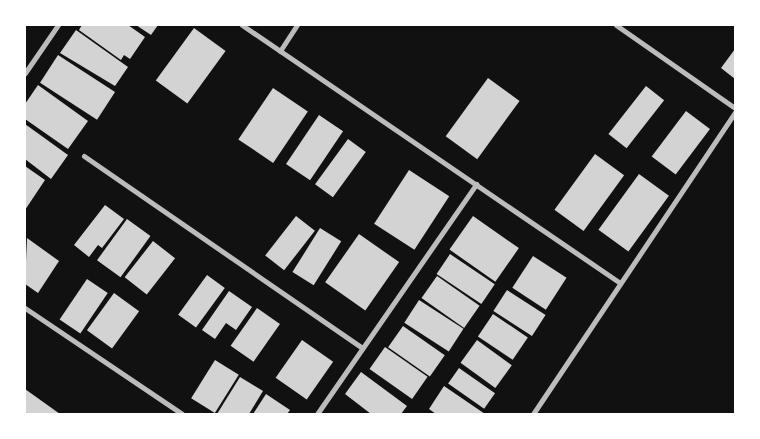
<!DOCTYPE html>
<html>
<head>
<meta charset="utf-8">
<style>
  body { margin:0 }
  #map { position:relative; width:760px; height:439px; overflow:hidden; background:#111; font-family:"Source Sans 3",sans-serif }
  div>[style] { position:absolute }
  .building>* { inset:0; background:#d3d3d3; transform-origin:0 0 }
  .minor>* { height:5px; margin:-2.5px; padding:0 2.5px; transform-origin:2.5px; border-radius:2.5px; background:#bcbcbc }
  span { translate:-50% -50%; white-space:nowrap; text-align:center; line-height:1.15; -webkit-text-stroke:4.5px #fff; paint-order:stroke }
  .frame { position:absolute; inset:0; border:26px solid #fff; pointer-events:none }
</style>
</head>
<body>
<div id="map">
  <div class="building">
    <div style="clip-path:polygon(82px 25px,128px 25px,145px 37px,130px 59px,124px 55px,121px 60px,79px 30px)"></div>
    <div style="clip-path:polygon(136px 25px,158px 25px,151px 35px)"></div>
    <div style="left:194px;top:28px;width:39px;height:65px;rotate:36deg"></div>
    <div style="clip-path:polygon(76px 30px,128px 67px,115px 86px,60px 53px)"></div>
    <div style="clip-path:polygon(735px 49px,735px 79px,721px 68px)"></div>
    <div style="left:58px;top:55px;width:68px;height:33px;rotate:33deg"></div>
    <div style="left:488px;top:78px;width:39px;height:72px;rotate:36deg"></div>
    <div style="clip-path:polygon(38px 85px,88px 121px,68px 149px,25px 119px,25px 104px)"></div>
    <div style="left:646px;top:86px;width:23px;height:61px;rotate:38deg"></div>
    <div style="left:273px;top:88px;width:42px;height:62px;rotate:34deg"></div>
    <div style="left:686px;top:111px;width:30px;height:57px;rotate:37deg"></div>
    <div style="left:319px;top:115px;width:29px;height:59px;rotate:34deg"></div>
    <div style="clip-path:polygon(25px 124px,68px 155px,51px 179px,25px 159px)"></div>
    <div style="left:348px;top:139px;width:22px;height:56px;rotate:36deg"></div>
    <div style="left:595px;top:154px;width:36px;height:69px;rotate:36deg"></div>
    <div style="clip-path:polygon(25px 166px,45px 180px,25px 210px)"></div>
    <div style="left:409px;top:170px;width:48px;height:64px;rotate:33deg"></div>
    <div style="left:639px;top:174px;width:37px;height:69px;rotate:36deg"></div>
    <div style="clip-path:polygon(105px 205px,124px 219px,102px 248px,98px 245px,89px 257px,74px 245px)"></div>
    <div style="left:296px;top:216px;width:24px;height:50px;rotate:38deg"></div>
    <div style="left:473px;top:216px;width:56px;height:41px;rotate:35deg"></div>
    <div style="left:127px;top:219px;width:29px;height:51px;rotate:36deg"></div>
    <div style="left:320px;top:228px;width:25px;height:52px;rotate:32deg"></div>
    <div style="left:359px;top:234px;width:49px;height:59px;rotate:35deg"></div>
    <div style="clip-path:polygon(27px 238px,59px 261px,38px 293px,25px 284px)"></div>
    <div style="left:153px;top:241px;width:28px;height:46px;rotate:38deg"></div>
    <div style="left:450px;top:254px;width:54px;height:24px;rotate:34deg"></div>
    <div style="left:533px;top:256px;width:40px;height:38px;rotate:33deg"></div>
    <div style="left:207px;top:275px;width:22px;height:49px;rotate:36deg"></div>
    <div style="left:437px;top:276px;width:52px;height:27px;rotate:35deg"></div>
    <div style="left:87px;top:279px;width:25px;height:49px;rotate:34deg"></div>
    <div style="left:507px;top:290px;width:46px;height:25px;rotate:33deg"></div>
    <div style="clip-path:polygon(229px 291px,252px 307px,236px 330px,226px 323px,215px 339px,202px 330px)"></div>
    <div style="left:114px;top:293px;width:31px;height:46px;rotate:36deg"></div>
    <div style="left:419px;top:300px;width:53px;height:27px;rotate:33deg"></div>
    <div style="left:257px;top:308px;width:28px;height:46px;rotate:35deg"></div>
    <div style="left:493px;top:314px;width:42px;height:27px;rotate:34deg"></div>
    <div style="left:403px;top:326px;width:51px;height:26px;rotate:35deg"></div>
    <div style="left:302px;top:340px;width:38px;height:46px;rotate:35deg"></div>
    <div style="left:477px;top:340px;width:43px;height:28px;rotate:36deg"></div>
    <div style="left:385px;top:347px;width:52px;height:27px;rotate:35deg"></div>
    <div style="left:215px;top:360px;width:28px;height:45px;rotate:32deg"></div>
    <div style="left:459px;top:368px;width:44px;height:19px;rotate:35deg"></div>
    <div style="clip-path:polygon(361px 372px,407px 406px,401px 414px,371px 414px,345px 394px)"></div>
    <div style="clip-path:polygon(240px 377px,263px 391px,249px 414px,217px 414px)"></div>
    <div style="clip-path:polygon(444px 386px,485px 414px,436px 414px,429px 409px)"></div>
    <div style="clip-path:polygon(25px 389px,60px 414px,25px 414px)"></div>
    <div style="clip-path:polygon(266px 394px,290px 410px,287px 414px,253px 414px)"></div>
  </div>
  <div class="minor">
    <div style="left:242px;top:25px;width:456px;rotate:34.3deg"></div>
    <div style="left:616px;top:25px;width:145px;rotate:34.9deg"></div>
    <div style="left:280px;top:51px;width:31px;rotate:-57deg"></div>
    <div style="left:25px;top:73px;width:58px;rotate:-55.5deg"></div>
    <div style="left:84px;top:156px;width:338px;rotate:34.6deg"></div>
    <div style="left:25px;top:308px;width:189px;rotate:34deg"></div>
    <div style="left:317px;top:414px;width:280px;rotate:-55.3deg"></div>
    <div style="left:533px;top:414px;width:363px;rotate:-56.2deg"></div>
  </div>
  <div class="frame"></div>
</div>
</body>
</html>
